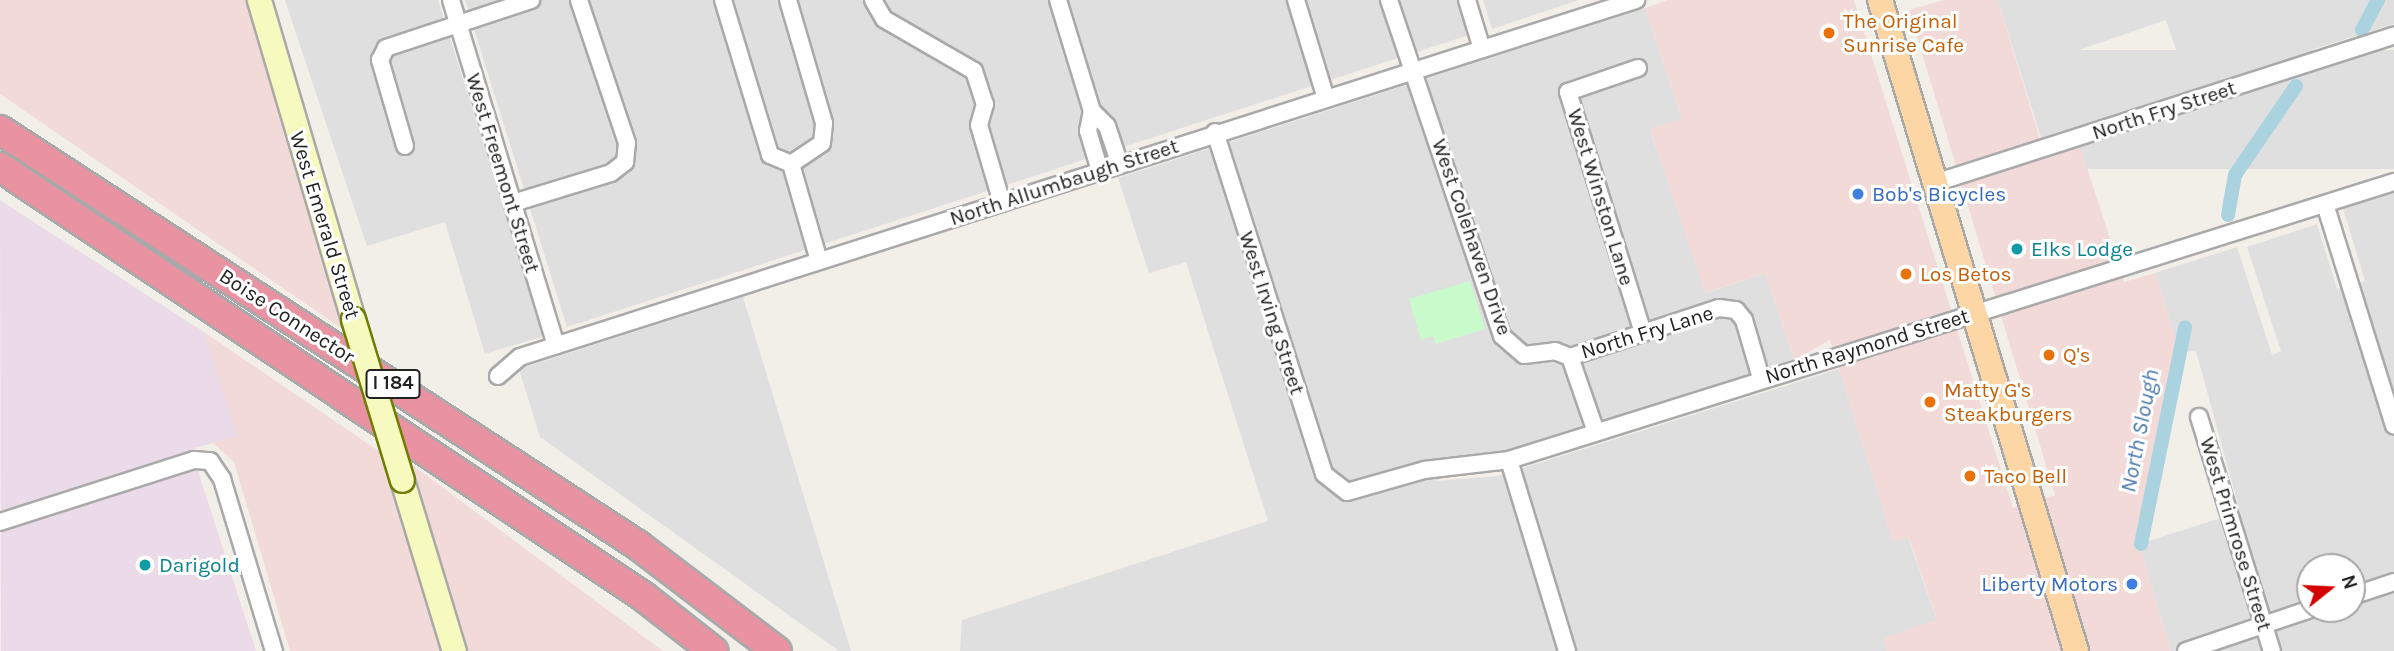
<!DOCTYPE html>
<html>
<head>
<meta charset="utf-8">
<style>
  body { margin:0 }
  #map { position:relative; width:2394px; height:651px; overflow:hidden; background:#f2efe9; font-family:Karla,sans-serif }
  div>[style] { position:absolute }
  .residential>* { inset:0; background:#e0dfdf; transform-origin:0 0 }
  .commercial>* { inset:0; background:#f2dad9 }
  .industrial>* { inset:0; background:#ebdbe8 }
  .park>* { inset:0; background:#c8facc }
  .canal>* { height:14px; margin:-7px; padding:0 7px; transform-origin:7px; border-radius:7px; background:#aad3df }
  .roads { filter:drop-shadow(2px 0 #a9a9a9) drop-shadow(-2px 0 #a9a9a9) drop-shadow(0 2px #a9a9a9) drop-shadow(0 -2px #a9a9a9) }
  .street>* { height:16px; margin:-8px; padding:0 8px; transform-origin:8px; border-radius:8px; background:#fff }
  .secondary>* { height:23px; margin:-11.5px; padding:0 11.5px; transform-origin:11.5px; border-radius:11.5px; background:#f7fabf }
  .primary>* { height:24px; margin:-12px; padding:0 12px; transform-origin:12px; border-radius:12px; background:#fcd6a4 }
  .highway>* { height:28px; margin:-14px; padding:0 14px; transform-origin:14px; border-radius:14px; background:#e892a2 }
  .bridges { filter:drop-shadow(2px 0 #707d05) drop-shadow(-2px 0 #707d05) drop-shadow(0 2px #707d05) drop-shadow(0 -2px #707d05) }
  .secondary-bridge>* { height:23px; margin:-11.5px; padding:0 11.5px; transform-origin:11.5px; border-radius:11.5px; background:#f7fabf }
  .dots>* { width:19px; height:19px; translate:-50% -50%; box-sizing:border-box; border:4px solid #fff; border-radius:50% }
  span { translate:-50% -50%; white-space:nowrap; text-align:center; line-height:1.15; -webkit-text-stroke:6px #fff; paint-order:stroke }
  .shield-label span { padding:2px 5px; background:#fff; border:2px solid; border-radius:5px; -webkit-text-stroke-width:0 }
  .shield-label { font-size:19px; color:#222; font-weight:700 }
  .food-label { font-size:21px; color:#c56008 }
  .left { translate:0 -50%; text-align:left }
  .street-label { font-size:21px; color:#222 }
  .shop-label { font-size:21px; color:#366cbe }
  .right { translate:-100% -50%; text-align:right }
  .culture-label { font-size:21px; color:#0d838f }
  .water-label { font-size:23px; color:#4a7aab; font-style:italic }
  .north { position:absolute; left:2296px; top:553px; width:70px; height:70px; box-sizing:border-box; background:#fff; border:2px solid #a7a7a7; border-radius:50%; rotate:72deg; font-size:19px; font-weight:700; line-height:28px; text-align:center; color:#222 }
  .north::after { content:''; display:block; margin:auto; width:24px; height:32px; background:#d40000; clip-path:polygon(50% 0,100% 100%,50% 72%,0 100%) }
</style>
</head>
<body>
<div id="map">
  <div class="residential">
    <div style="clip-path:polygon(285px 0,438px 0,544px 336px,485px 354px,445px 222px,367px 246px)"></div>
    <div style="clip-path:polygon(465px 0,1458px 0,1469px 35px,567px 327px)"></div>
    <div style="clip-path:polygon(1483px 0,1579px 0,1492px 29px)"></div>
    <div style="clip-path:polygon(1998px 0,2394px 0,2394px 24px,2189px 88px,2166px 20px,2076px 51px,2097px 120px,2041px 138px)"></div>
    <div style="clip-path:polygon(1645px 8px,1682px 119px,1650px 130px,1706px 293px,1765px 273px,1794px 360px,1435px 481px,1498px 476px,1839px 369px,1893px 541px,1908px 537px,1937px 621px,1884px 638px,1887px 651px,960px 651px,962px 620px,1268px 521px,1186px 262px,1149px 273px,1118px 178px)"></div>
    <div style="left:2394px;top:50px;width:119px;height:328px;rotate:90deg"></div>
    <div style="clip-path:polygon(evenodd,2394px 192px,2394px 651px,2171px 651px,2139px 544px,2240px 512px,2196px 351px,2180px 352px,2155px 273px,2237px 247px,2272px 355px,2281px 351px,2247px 247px,2317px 224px,2337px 289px,2365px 281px,2343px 208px,2394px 192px,2310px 567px,2352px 567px,2352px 609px,2310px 609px,2310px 567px)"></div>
    <div style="clip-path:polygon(743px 297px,851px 651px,839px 651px,540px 437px,519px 369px)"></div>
  </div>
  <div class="commercial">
    <div style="clip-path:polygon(0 0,251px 0,344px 330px,0 94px)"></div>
    <div style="clip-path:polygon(1668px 0,1854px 0,2013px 508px,2055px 495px,1909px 10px,1944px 0,1998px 0,2045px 156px,2080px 146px,2124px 282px,2155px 273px,2180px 352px,2139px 544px,2171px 651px,1887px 651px,1883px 638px,1937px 620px,1909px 538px,1893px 542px,1830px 340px,1794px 360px,1765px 273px,1705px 293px,1650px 129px,1682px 119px,1645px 8px)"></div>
    <div style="clip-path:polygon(204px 332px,383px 454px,441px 651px,290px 651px,234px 462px,213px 443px,237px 436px)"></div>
    <div style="clip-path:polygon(411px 464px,663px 651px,469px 651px)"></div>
  </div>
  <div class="industrial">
    <div style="clip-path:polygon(0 200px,204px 332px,238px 436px,195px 448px,199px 474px,256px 651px,1px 651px)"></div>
  </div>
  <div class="park">
    <div style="clip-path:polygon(1470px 281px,1485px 329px,1436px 344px,1433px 336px,1421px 340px,1409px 299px)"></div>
  </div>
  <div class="canal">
    <div style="left:2362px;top:30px;width:34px;rotate:-62deg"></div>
    <div style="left:2228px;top:215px;width:41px;rotate:-80.1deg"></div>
    <div style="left:2235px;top:175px;width:108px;rotate:-55.6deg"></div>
    <div style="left:2141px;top:544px;width:221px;rotate:-78.5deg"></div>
  </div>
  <div class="roads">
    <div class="street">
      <div style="left:451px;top:0;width:361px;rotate:73.1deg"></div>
      <div style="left:723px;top:0;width:162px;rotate:73.1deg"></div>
      <div style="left:770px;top:155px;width:23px;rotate:23deg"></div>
      <div style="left:791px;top:164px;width:37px;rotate:-34deg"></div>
      <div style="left:822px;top:143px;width:20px;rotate:-84deg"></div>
      <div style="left:824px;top:123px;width:128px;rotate:-106.3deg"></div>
      <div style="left:873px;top:0;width:22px;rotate:60deg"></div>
      <div style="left:884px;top:19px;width:104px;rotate:30deg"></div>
      <div style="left:974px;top:71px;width:35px;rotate:72deg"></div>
      <div style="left:985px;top:104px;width:22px;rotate:106deg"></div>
      <div style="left:979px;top:125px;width:81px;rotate:73.6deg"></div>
      <div style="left:1058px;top:0;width:116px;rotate:73deg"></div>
      <div style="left:1296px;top:0;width:103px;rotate:73.1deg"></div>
      <div style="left:1389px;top:0;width:354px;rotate:71.4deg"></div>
      <div style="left:1502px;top:336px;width:29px;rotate:41deg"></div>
      <div style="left:1524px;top:355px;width:31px;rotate:-7deg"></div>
      <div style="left:1555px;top:351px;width:16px;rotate:22deg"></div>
      <div style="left:1570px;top:357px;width:79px;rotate:70.9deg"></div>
      <div style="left:1467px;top:0;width:51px;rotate:73deg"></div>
      <div style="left:1638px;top:68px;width:74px;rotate:161.1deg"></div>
      <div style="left:1568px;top:92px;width:252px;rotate:72.7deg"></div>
      <div style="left:1215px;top:132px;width:359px;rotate:72.3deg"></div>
      <div style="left:1324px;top:474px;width:29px;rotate:38deg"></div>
      <div style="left:1347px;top:492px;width:80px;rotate:-15.9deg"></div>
      <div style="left:1424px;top:470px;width:86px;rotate:-6.7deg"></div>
      <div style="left:1509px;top:460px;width:928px;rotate:-17.44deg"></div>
      <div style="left:405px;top:146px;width:90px;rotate:-106.2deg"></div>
      <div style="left:380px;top:60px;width:13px;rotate:-63deg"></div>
      <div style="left:386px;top:48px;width:153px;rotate:-18.3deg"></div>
      <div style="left:791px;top:164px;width:101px;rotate:73.9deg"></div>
      <div style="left:1100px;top:171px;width:42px;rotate:-106.7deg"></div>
      <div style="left:1088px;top:131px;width:20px;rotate:-79deg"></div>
      <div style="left:1092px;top:111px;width:21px;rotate:45deg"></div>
      <div style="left:1107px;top:126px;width:41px;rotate:71.6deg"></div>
      <div style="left:1935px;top:183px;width:482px;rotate:-17.8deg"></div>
      <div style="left:513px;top:203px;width:102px;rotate:-17deg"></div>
      <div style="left:611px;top:173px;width:18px;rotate:-38deg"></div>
      <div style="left:625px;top:162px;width:19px;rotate:-84deg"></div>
      <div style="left:627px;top:143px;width:151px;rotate:-108.6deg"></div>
      <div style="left:2325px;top:204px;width:232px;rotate:72.7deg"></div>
      <div style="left:1570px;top:357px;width:157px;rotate:-18.2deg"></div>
      <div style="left:1719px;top:308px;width:17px;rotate:7deg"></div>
      <div style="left:1736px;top:310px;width:13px;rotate:51deg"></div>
      <div style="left:1744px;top:320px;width:60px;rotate:73.7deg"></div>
      <div style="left:498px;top:376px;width:29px;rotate:-41deg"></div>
      <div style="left:520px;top:357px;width:1172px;rotate:-17.74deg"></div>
      <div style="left:2199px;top:417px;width:245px;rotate:72.7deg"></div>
      <div style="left:1509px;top:460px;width:200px;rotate:73.1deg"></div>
      <div style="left:0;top:522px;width:204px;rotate:-17.7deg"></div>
      <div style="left:194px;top:460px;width:16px;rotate:4deg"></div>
      <div style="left:210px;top:461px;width:22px;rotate:56deg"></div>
      <div style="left:222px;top:479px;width:180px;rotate:73.2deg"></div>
      <div style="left:2352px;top:596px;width:44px;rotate:-18.4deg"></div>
      <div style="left:2186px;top:651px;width:132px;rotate:-18.6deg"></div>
    </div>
    <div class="secondary">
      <div style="left:259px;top:0;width:333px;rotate:73.6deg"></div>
      <div style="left:402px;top:480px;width:179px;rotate:73.1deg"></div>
    </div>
    <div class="primary">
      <div style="left:1880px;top:0;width:680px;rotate:73.24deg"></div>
    </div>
    <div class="highway">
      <div style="left:0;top:130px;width:762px;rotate:33.06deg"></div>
      <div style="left:639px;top:546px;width:173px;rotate:37.3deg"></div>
      <div style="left:0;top:167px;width:774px;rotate:33.73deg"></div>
      <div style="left:644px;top:597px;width:88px;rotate:38deg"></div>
    </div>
  </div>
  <div class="bridges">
    <div class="secondary-bridge">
      <div style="left:353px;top:319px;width:168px;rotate:73.1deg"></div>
    </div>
  </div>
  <div class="dots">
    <div style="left:1829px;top:33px;background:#e8710a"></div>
    <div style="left:1858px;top:194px;background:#3f7fe0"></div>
    <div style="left:2017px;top:249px;background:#0f9aa8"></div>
    <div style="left:1906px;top:274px;background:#e8710a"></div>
    <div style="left:2049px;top:355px;background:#e8710a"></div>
    <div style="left:1930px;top:402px;background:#e8710a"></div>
    <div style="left:1970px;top:476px;background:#e8710a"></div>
    <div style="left:145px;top:565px;background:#0f9aa8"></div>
    <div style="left:2132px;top:584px;background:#3f7fe0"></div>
  </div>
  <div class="shield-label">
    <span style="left:393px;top:384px">I 184</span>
  </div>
  <div class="food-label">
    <span class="left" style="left:1843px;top:33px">The Original<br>Sunrise Cafe</span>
    <span class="left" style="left:1920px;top:274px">Los Betos</span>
    <span class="left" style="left:2063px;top:355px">Q's</span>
    <span class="left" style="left:1944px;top:402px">Matty G's<br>Steakburgers</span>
    <span class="left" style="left:1984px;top:476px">Taco Bell</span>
  </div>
  <div class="street-label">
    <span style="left:2164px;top:110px;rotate:-18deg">North Fry Street</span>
    <span style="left:503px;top:173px;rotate:73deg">West Freemont Street</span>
    <span style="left:1064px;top:182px;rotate:-18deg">North Allumbaugh Street</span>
    <span style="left:1601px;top:197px;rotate:73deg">West Winston Lane</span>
    <span style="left:325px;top:225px;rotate:73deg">West Emerald Street</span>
    <span style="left:1472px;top:237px;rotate:71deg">West Colehaven Drive</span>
    <span style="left:1272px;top:313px;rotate:72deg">West Irving Street</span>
    <span style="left:287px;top:316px;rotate:33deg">Boise Connector</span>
    <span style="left:1647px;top:332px;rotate:-17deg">North Fry Lane</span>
    <span style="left:1867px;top:346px;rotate:-17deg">North Raymond Street</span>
    <span style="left:2236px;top:534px;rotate:73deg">West Primrose Street</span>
  </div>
  <div class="shop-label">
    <span class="left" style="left:1872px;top:194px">Bob's Bicycles</span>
    <span class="right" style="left:2118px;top:584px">Liberty Motors</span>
  </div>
  <div class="culture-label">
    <span class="left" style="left:2031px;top:249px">Elks Lodge</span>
    <span class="left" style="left:159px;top:565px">Darigold</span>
  </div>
  <div class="water-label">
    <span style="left:2140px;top:431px;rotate:-79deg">North Slough</span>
  </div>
  <div class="north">N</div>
</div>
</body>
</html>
